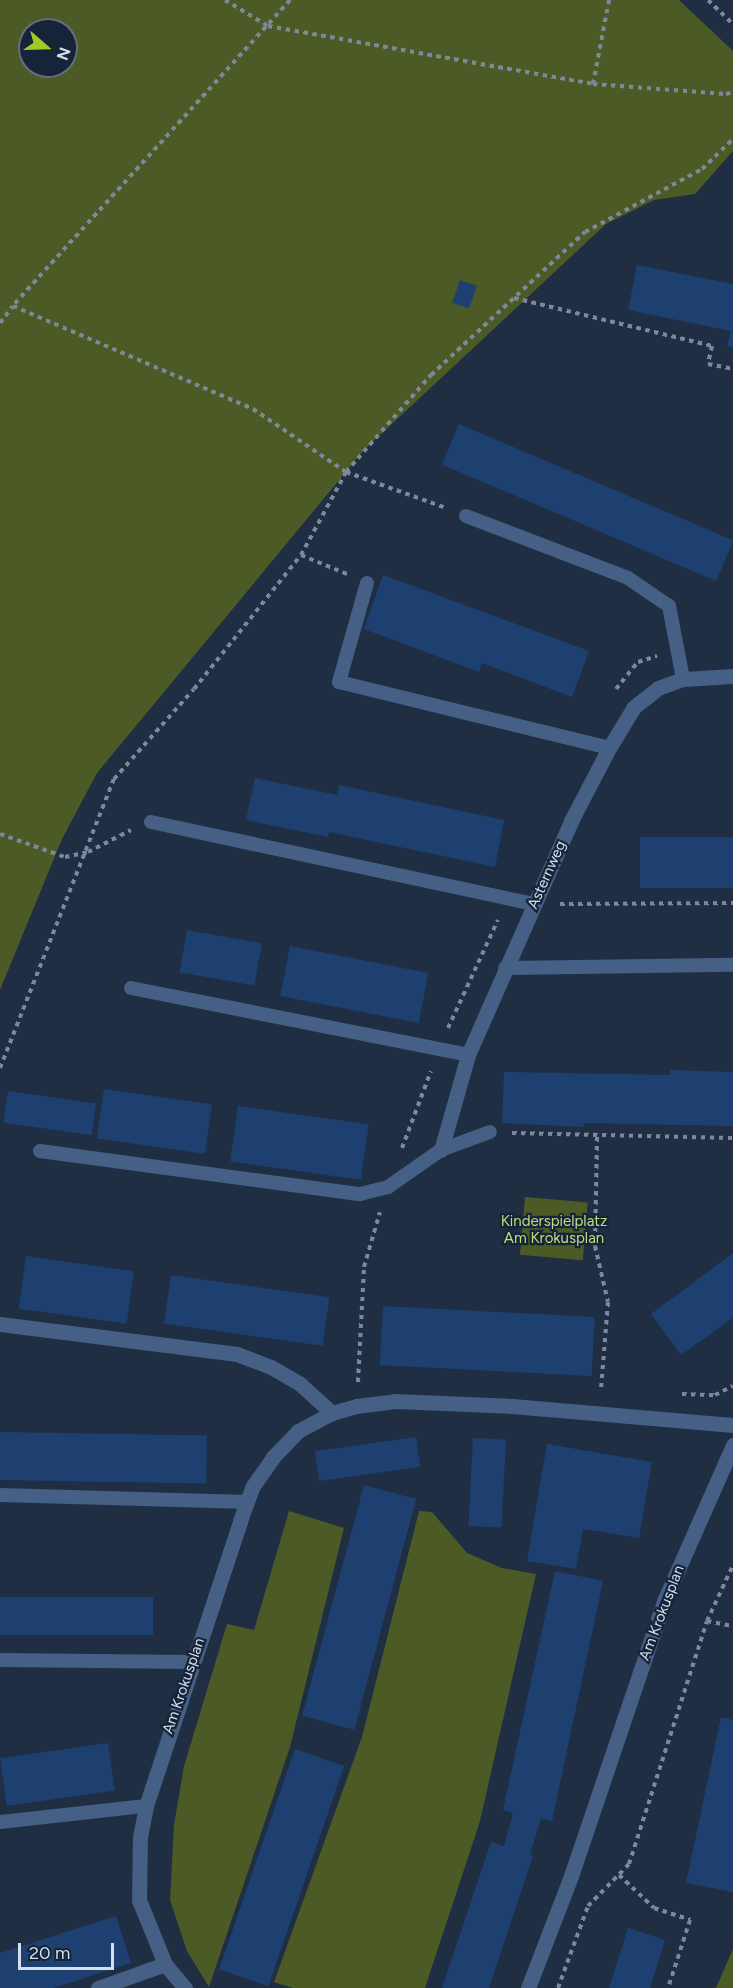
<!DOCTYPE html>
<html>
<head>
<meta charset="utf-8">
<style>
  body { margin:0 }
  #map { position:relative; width:733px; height:1988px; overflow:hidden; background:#1f2e43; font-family:Figtree,sans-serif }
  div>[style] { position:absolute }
  .green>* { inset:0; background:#4c5b25; transform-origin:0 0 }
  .building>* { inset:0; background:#1e4071; transform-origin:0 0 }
  .path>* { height:4px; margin-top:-2px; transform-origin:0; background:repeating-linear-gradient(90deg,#7d899a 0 4.5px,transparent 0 9px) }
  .lane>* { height:14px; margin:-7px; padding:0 7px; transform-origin:7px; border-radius:7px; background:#455f85 }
  .street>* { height:15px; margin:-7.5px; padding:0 7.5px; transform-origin:7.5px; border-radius:7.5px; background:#455f85 }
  span { translate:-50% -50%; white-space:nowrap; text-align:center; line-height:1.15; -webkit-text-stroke:4.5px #162439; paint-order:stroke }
  .street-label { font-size:15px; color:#d4deec }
  .park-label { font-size:15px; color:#c0dc7e }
  .north { position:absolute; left:18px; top:18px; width:60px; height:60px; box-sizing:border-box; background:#162439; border:2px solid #626e81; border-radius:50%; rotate:110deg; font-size:16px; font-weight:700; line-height:24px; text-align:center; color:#d4deec }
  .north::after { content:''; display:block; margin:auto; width:21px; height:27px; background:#a3c926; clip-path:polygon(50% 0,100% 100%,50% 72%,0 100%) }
  .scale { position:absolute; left:18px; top:1943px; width:96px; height:27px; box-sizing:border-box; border:3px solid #d4deec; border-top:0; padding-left:8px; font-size:18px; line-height:21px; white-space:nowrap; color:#d4deec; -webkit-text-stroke:4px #162439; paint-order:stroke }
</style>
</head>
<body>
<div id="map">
  <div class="green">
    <div style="clip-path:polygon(evenodd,0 0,679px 0,733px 51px,733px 151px,695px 194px,654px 200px,606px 224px,364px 450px,97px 773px,62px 839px,0 990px,0 0,30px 30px,66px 30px,66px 66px,30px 66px,30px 30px)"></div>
    <div style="left:525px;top:1197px;width:63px;height:58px;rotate:5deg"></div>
    <div style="clip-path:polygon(289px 1511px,344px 1528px,290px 1747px,209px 1987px,187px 1951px,170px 1900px,174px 1825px,184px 1766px,227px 1624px,254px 1630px)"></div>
    <div style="clip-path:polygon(419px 1511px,432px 1512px,467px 1553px,502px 1568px,536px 1574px,480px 1821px,425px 1988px,293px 1988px,274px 1982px,362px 1737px)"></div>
    <div style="clip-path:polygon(733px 1949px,733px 1988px,716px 1988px)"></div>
  </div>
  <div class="building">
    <div style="clip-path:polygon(637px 265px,733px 284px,733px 348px,727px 346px,731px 331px,628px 310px)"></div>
    <div style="left:460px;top:280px;width:18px;height:24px;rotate:19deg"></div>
    <div style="left:459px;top:424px;width:298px;height:44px;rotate:23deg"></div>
    <div style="clip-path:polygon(383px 575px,589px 651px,572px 697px,482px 663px,479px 672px,364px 629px)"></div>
    <div style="clip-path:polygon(255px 778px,337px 795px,339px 785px,504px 820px,495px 867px,329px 832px,328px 837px,246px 820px)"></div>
    <div style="left:733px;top:837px;width:51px;height:93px;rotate:90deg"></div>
    <div style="left:187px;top:930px;width:76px;height:43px;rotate:10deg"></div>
    <div style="left:290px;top:946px;width:141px;height:51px;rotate:11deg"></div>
    <div style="clip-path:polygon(670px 1070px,733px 1072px,733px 1126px,584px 1123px,584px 1127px,502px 1123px,504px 1072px,670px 1075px)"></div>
    <div style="left:104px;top:1089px;width:109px;height:50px;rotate:8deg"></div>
    <div style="left:8px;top:1091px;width:89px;height:32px;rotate:8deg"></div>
    <div style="left:238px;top:1106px;width:132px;height:56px;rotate:8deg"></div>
    <div style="clip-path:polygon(733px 1253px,733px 1318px,681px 1355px,651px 1314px)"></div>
    <div style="left:26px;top:1256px;width:109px;height:53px;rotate:8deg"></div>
    <div style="left:171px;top:1275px;width:160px;height:49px;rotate:8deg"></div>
    <div style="left:383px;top:1306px;width:212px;height:59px;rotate:3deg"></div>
    <div style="left:0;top:1432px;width:207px;height:48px;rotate:1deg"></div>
    <div style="left:416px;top:1437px;width:30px;height:102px;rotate:82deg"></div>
    <div style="left:473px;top:1438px;width:33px;height:88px;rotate:3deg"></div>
    <div style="clip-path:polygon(547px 1444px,652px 1462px,639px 1538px,583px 1529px,576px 1569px,527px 1561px)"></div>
    <div style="left:364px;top:1485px;width:54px;height:239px;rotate:15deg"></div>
    <div style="clip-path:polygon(555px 1571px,603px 1581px,552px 1821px,541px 1819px,530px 1854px,533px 1856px,489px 1988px,442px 1988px,491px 1842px,504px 1846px,513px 1813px,503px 1810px)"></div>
    <div style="left:153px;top:1597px;width:38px;height:153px;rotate:90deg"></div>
    <div style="clip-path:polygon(721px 1717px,733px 1720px,733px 1892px,686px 1883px)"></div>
    <div style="left:108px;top:1743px;width:48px;height:109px;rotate:82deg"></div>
    <div style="left:295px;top:1749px;width:52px;height:233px;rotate:19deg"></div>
    <div style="clip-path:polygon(116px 1916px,131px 1963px,54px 1988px,0 1988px,0 1953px)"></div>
    <div style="clip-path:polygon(628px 1928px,665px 1940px,650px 1988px,609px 1988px)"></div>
  </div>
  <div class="path">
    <div style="left:225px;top:0;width:50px;rotate:31.2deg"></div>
    <div style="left:268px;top:26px;width:330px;rotate:10.1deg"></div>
    <div style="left:593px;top:84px;width:133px;rotate:4.3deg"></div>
    <div style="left:726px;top:94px;width:7px;rotate:-16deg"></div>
    <div style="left:290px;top:0;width:413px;rotate:132.2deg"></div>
    <div style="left:13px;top:306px;width:261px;rotate:23.2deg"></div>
    <div style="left:253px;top:409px;width:112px;rotate:34.1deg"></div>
    <div style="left:346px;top:472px;width:106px;rotate:19.8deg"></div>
    <div style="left:708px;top:0;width:35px;rotate:44deg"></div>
    <div style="left:593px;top:84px;width:86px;rotate:-79.2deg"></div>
    <div style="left:514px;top:298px;width:204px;rotate:13.6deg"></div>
    <div style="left:712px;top:346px;width:18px;rotate:103deg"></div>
    <div style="left:708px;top:364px;width:25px;rotate:11deg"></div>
    <div style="left:0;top:323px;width:21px;rotate:-53deg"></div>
    <div style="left:301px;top:555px;width:50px;rotate:22.4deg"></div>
    <div style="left:616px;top:689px;width:35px;rotate:-51deg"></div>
    <div style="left:638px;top:662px;width:20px;rotate:-18deg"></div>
    <div style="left:0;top:834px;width:69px;rotate:19.5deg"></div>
    <div style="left:65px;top:857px;width:24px;rotate:-12deg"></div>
    <div style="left:88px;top:852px;width:48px;rotate:-27.1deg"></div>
    <div style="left:560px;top:904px;width:173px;rotate:-0.3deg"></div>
    <div style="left:448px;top:1028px;width:119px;rotate:-65.2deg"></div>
    <div style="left:0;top:1068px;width:311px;rotate:-68.5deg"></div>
    <div style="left:114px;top:779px;width:120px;rotate:-48.4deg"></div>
    <div style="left:194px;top:689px;width:171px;rotate:-51.4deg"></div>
    <div style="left:301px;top:555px;width:94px;rotate:-61.5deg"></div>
    <div style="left:346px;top:472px;width:129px;rotate:-48.8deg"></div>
    <div style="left:431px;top:375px;width:210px;rotate:-42.9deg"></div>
    <div style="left:585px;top:232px;width:133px;rotate:-28.3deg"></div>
    <div style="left:702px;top:169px;width:43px;rotate:-44.1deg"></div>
    <div style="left:512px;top:1133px;width:221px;rotate:1.3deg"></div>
    <div style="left:597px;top:1137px;width:109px;rotate:91.1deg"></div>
    <div style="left:595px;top:1246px;width:57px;rotate:76.9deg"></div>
    <div style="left:608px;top:1302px;width:87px;rotate:94.6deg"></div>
    <div style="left:402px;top:1148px;width:82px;rotate:-69.4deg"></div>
    <div style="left:358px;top:1382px;width:115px;rotate:-87deg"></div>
    <div style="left:364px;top:1267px;width:57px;rotate:-73.8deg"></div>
    <div style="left:682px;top:1394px;width:33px;rotate:2deg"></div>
    <div style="left:715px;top:1395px;width:20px;rotate:-27deg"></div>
    <div style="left:707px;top:1621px;width:26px;rotate:11deg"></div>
    <div style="left:619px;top:1875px;width:48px;rotate:43.3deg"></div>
    <div style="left:654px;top:1908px;width:38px;rotate:18deg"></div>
    <div style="left:690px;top:1920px;width:71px;rotate:107.9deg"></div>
    <div style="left:558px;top:1988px;width:87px;rotate:-69.9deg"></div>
    <div style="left:588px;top:1906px;width:59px;rotate:-45.7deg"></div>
    <div style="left:629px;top:1864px;width:255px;rotate:-72.2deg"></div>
    <div style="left:707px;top:1621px;width:62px;rotate:-65.1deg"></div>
  </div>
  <div class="lane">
    <div style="left:466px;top:516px;width:173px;rotate:20.9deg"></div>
    <div style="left:628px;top:578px;width:50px;rotate:34.3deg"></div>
    <div style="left:669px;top:606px;width:74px;rotate:79.1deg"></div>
    <div style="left:367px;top:583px;width:103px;rotate:105.8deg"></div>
    <div style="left:339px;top:682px;width:278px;rotate:13.7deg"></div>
    <div style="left:151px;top:822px;width:392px;rotate:12.1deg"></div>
    <div style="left:505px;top:968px;width:228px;rotate:-0.8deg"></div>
    <div style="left:131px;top:988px;width:344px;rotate:11.2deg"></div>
    <div style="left:40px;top:1151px;width:323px;rotate:7.7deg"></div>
    <div style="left:360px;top:1194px;width:29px;rotate:-14deg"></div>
    <div style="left:388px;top:1187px;width:65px;rotate:-34.9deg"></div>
    <div style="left:441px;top:1150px;width:52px;rotate:-20.2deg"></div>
    <div style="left:0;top:1495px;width:248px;rotate:1.6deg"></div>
    <div style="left:0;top:1660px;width:192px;rotate:0.6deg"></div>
    <div style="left:0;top:1822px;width:147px;rotate:-6.3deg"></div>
  </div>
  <div class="street">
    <div style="left:441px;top:1150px;width:99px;rotate:-74.1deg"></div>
    <div style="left:468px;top:1055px;width:256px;rotate:-66.2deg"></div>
    <div style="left:571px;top:821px;width:82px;rotate:-62.5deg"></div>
    <div style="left:609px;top:748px;width:48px;rotate:-58.6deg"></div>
    <div style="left:634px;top:707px;width:31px;rotate:-38deg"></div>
    <div style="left:658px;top:688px;width:27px;rotate:-20deg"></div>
    <div style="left:683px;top:679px;width:50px;rotate:-3.4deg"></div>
    <div style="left:0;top:1324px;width:239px;rotate:7.2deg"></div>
    <div style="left:237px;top:1354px;width:36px;rotate:21deg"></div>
    <div style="left:271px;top:1367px;width:34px;rotate:30deg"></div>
    <div style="left:300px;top:1384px;width:43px;rotate:42.2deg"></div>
    <div style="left:98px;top:1988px;width:71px;rotate:-19.7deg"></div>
    <div style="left:185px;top:1988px;width:31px;rotate:-130deg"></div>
    <div style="left:165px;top:1964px;width:69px;rotate:-112.1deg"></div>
    <div style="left:139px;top:1900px;width:63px;rotate:-89.1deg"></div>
    <div style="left:140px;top:1837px;width:32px;rotate:-79deg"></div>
    <div style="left:146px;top:1806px;width:300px;rotate:-71.7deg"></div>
    <div style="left:240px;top:1521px;width:37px;rotate:-70deg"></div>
    <div style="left:253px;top:1486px;width:35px;rotate:-55deg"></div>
    <div style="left:273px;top:1457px;width:36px;rotate:-46deg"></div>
    <div style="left:298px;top:1431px;width:38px;rotate:-28deg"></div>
    <div style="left:332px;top:1413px;width:25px;rotate:-16deg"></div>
    <div style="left:356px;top:1406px;width:38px;rotate:-7deg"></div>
    <div style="left:394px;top:1401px;width:118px;rotate:2.4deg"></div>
    <div style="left:512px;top:1406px;width:222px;rotate:4.9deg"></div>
    <div style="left:528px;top:1988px;width:120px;rotate:-69deg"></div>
    <div style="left:571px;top:1876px;width:290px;rotate:-71.3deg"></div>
    <div style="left:664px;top:1601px;width:171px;rotate:-66.1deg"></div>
  </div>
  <div class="street-label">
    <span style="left:547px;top:875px;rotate:-66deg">Asternweg</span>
    <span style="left:662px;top:1613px;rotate:-69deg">Am Krokusplan</span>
    <span style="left:184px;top:1686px;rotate:-71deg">Am Krokusplan</span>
  </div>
  <div class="park-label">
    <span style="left:554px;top:1230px">Kinderspielplatz<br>Am Krokusplan</span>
  </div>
  <div class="north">N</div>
  <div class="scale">20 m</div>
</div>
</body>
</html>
